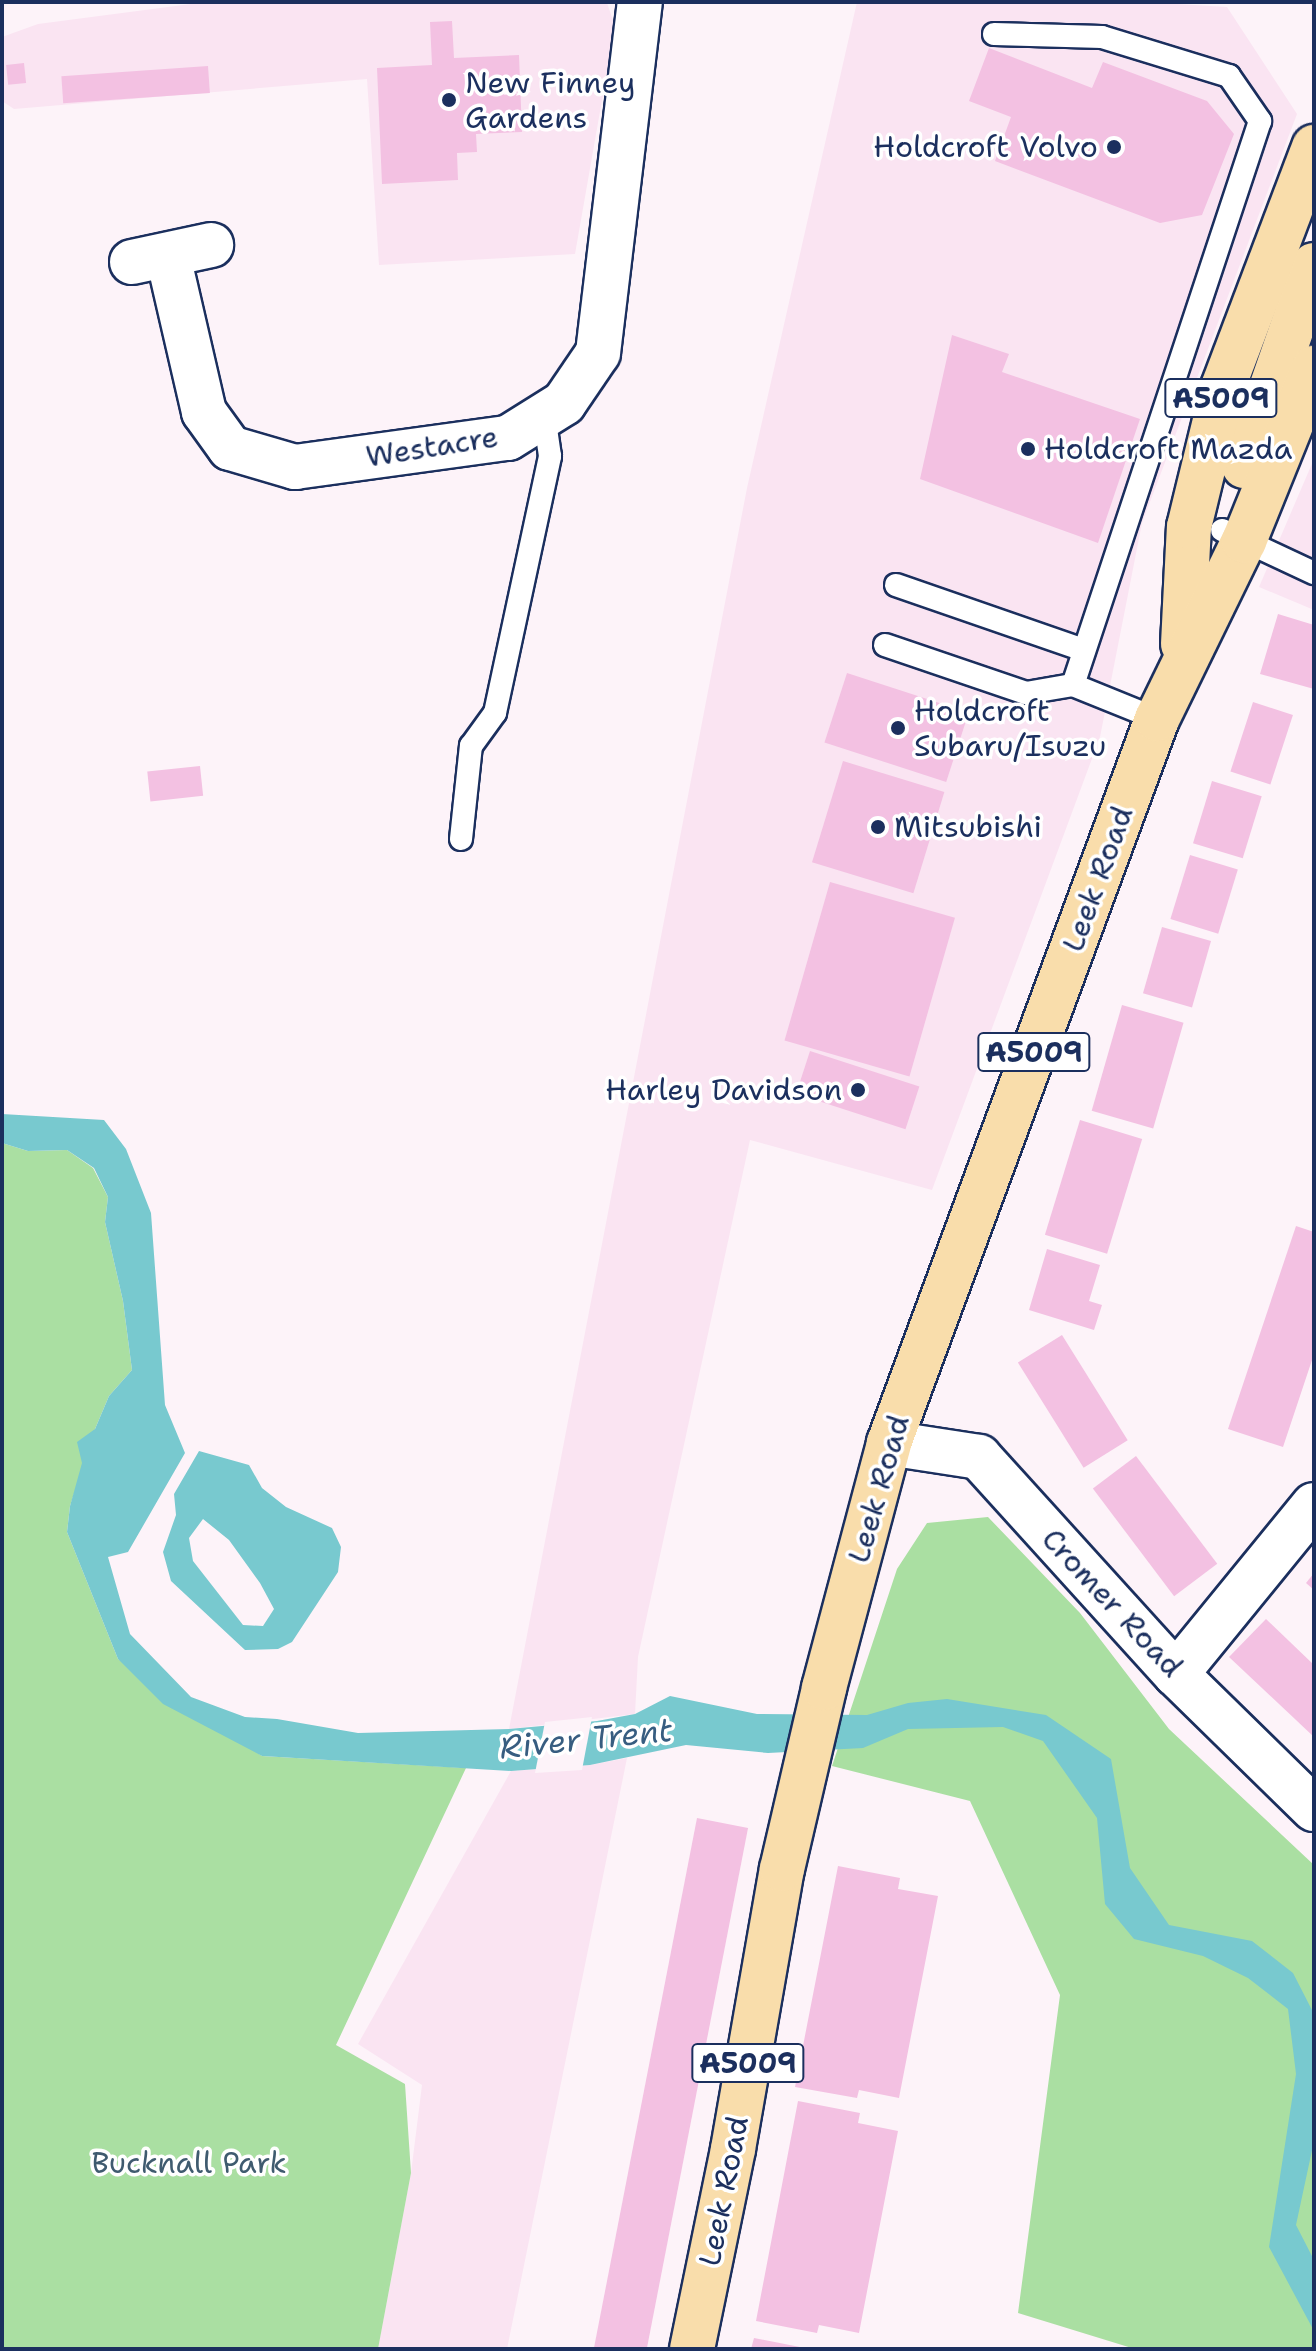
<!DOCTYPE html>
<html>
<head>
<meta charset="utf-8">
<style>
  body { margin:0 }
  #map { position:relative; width:1316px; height:2351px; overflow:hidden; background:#fdf3f9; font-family:"Shantell Sans",sans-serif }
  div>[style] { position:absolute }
  .built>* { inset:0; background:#fae4f2 }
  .green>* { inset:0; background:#aadfa2 }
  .water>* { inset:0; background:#78c9cf }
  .pier>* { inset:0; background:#fdf3f9 }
  .building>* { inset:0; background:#f3c1e2; transform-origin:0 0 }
  .roads { filter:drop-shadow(2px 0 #1b2f5e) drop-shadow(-2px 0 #1b2f5e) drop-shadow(0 2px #1b2f5e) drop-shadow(0 -2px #1b2f5e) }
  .lane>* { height:22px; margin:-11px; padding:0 11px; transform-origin:11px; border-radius:11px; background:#fff }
  .street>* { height:44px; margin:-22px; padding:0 22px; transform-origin:22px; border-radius:22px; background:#fff }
  .primary>* { height:44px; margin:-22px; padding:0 22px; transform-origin:22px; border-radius:22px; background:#f9ddab }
  .dots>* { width:22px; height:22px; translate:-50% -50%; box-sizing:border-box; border:4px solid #fff; border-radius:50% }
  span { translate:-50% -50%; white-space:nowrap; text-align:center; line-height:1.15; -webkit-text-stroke:7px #fff; paint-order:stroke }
  .shield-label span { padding:2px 6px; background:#fff; border:2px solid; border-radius:6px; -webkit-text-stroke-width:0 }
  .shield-label { font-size:28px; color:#1b2f5e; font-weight:700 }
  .poi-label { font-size:30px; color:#1b2f5e }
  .left { translate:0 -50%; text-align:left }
  .right { translate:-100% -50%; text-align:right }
  .street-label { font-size:30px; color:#1b2f5e }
  .park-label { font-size:30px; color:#3f5b6f }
  .water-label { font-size:32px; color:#375d80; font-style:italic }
  .frame { position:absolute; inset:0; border:4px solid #1b2f5e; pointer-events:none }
</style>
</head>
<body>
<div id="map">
  <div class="built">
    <div style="clip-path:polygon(206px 2px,607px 3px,615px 26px,575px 254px,379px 265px,367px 79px,14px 109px,2px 101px,2px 37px,38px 24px)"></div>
    <div style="clip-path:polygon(857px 2px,1144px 2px,1227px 7px,1297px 114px,1142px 523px,1100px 737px,932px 1190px,750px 1140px,638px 1657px,635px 1714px,509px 1729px,747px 488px)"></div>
    <div style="clip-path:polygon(1314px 459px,1314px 610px,1259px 587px)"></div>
    <div style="clip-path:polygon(627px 1758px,507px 2349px,378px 2349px,411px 2173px,422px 2085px,358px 2044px,511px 1771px,590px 1765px)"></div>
  </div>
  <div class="green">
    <div style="clip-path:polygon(2px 1143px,28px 1151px,67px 1150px,93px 1168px,108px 1197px,105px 1222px,123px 1301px,132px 1370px,109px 1396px,95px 1429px,70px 1506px,67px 1532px,118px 1659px,262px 1756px,466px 1768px,336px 2045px,405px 2084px,411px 2173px,378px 2349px,2px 2349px)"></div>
    <div style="clip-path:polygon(988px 1517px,1080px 1613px,1169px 1729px,1314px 1865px,1314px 2349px,1135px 2349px,1018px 2313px,1060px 1995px,970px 1801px,832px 1766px,897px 1569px,927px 1523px)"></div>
  </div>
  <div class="water">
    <div style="clip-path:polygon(2px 1114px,104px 1120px,126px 1149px,151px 1213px,165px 1405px,185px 1453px,128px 1552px,108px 1557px,130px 1634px,191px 1697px,245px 1717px,277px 1719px,358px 1733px,509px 1729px,597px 1721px,635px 1714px,670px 1696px,757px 1714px,867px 1715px,908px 1703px,947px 1699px,1046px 1715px,1111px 1759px,1130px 1868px,1169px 1925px,1252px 1941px,1293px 1973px,1314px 2014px,1314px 2141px,1296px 2225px,1314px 2260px,1314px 2331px,1269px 2247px,1296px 2074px,1288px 2009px,1248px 1978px,1203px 1956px,1134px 1939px,1105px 1904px,1097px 1818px,1043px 1741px,1003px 1727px,908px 1729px,863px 1748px,768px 1753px,686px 1745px,590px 1765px,511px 1771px,262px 1756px,163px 1704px,118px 1659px,67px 1532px,70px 1506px,82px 1463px,77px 1442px,95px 1429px,109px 1396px,132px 1370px,123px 1301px,105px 1222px,108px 1197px,94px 1168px,67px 1150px,28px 1151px,2px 1143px)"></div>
    <div style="clip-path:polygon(evenodd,199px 1451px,249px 1465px,262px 1488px,286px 1507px,332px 1528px,341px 1547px,338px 1572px,292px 1642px,278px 1649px,245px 1650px,171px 1581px,163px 1552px,176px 1515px,174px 1494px,199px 1451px,203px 1519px,229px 1540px,260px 1583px,274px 1609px,263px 1626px,243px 1625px,193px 1561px,189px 1538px,203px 1519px)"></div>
  </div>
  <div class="pier">
    <div style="clip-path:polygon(592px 1717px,582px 1770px,535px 1773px,545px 1722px)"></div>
  </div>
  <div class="building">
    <div style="clip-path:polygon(452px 21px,454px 58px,519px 55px,522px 132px,476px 134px,477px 152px,457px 153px,458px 180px,382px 184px,377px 68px,432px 65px,430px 22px)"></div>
    <div style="clip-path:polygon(989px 48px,1092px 88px,1103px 62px,1207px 101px,1234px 134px,1202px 215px,1160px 223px,995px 161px,1011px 117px,969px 101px)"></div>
    <div style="left:24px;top:63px;width:20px;height:18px;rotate:84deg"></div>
    <div style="left:208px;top:66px;width:27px;height:147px;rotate:86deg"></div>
    <div style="clip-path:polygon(952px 335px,1009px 354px,1002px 372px,1140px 419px,1098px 543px,920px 479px)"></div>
    <div style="clip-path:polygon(1278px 614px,1314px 625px,1314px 689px,1260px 674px)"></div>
    <div style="left:847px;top:673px;width:128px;height:73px;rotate:18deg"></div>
    <div style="left:1253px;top:702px;width:42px;height:73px;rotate:18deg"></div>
    <div style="left:843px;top:761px;width:106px;height:106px;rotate:17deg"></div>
    <div style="left:200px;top:766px;width:30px;height:53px;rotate:84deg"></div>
    <div style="left:1212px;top:781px;width:52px;height:65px;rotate:17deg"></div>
    <div style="left:1190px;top:855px;width:50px;height:67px;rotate:17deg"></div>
    <div style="left:830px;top:882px;width:130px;height:165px;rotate:16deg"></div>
    <div style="left:1162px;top:927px;width:51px;height:69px;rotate:16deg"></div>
    <div style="left:1122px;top:1005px;width:64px;height:110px;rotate:16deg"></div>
    <div style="left:810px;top:1051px;width:115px;height:45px;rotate:18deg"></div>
    <div style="left:1080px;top:1120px;width:65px;height:120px;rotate:17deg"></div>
    <div style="clip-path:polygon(1296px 1226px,1314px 1232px,1314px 1354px,1283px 1447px,1228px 1429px)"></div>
    <div style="clip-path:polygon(1047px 1249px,1100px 1265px,1089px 1301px,1102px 1305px,1094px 1330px,1029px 1310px)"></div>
    <div style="left:1062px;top:1335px;width:124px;height:52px;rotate:58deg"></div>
    <div style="left:1136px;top:1456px;width:135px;height:54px;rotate:53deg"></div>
    <div style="clip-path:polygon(1314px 1573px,1314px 1590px,1306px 1583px)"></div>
    <div style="clip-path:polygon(1266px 1619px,1314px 1665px,1314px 1737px,1229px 1657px)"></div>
    <div style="left:697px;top:1818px;width:52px;height:541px;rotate:11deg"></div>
    <div style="clip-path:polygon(838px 1866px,900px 1878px,898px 1889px,938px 1896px,899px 2098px,859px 2090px,857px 2098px,795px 2087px)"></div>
    <div style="clip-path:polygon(798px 2101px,860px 2113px,858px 2123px,898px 2131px,859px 2333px,819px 2325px,817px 2333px,756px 2321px)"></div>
    <div style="clip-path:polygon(754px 2338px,805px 2348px,805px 2349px,751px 2349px)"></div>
  </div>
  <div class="roads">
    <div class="lane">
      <div style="left:994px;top:34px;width:108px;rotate:1.6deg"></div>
      <div style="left:1102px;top:37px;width:133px;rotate:17.1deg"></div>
      <div style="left:1229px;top:76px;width:55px;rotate:55.4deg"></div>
      <div style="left:1260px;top:121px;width:594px;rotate:108.34deg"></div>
      <div style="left:1073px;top:685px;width:91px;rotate:22deg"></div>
      <div style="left:1222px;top:530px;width:102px;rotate:25.1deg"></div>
      <div style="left:896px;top:585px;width:199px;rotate:19.1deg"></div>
      <div style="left:885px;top:645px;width:149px;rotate:18.8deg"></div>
      <div style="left:1026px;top:693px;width:48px;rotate:-9.7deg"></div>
      <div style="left:461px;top:839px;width:94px;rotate:-83.9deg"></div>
      <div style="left:471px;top:746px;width:41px;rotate:-54deg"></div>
      <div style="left:495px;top:713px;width:263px;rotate:-77.9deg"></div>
      <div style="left:550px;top:456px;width:41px;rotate:-98.3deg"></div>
    </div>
    <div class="street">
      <div style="left:168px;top:256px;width:160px;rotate:77deg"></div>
      <div style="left:204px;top:412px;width:44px;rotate:54.2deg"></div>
      <div style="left:230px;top:448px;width:68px;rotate:16.3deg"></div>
      <div style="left:295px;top:467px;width:215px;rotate:-7.8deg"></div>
      <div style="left:508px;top:438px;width:66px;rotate:-32deg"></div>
      <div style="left:564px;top:403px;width:60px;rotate:-55.8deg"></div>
      <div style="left:598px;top:353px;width:354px;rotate:-83.2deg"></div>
      <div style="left:132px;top:262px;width:81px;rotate:-12.1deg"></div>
      <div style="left:889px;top:1443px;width:91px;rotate:8.8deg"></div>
      <div style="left:979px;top:1457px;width:293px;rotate:47.8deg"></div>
      <div style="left:1176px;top:1674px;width:193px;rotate:44.4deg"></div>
      <div style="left:1176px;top:1674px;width:218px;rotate:-50.8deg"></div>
    </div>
    <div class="primary">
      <div style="left:1244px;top:466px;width:213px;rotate:-70.8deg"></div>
      <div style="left:1183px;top:644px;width:117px;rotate:-87.1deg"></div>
      <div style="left:1189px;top:527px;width:144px;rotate:-76.3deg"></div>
      <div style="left:1223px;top:387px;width:257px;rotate:-69.2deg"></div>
      <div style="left:692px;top:2349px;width:204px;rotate:-78.4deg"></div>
      <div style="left:733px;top:2149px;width:284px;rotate:-80.1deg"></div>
      <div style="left:782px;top:1869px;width:186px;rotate:-76.9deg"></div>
      <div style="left:824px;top:1688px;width:253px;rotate:-75.1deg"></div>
      <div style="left:889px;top:1443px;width:772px;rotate:-69.69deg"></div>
      <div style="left:1157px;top:719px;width:198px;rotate:-64deg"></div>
      <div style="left:1244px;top:541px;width:187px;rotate:-68deg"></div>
    </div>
  </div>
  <div class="dots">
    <div style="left:449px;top:100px;background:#1b2f5e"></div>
    <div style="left:1114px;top:147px;background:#1b2f5e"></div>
    <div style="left:1028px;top:449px;background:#1b2f5e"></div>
    <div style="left:898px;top:728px;background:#1b2f5e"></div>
    <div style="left:878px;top:827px;background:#1b2f5e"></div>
    <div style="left:858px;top:1090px;background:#1b2f5e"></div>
  </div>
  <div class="shield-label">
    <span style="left:1221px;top:398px">A5009</span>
    <span style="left:1034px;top:1052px">A5009</span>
    <span style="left:748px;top:2063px">A5009</span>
  </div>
  <div class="poi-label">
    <span class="left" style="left:465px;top:100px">New Finney<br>Gardens</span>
    <span class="right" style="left:1098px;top:147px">Holdcroft Volvo</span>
    <span class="left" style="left:1044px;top:449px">Holdcroft Mazda</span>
    <span class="left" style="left:914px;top:728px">Holdcroft<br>Subaru/Isuzu</span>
    <span class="left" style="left:894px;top:827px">Mitsubishi</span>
    <span class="right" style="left:842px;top:1090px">Harley Davidson</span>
  </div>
  <div class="street-label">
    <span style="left:432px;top:447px;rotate:-9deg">Westacre</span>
    <span style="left:1098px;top:879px;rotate:-70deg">Leek Road</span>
    <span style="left:879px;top:1489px;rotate:-74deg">Leek Road</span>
    <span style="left:1112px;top:1603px;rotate:47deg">Cromer Road</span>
    <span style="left:724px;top:2191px;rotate:-79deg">Leek Road</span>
  </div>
  <div class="park-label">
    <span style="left:189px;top:2163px">Bucknall Park</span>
  </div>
  <div class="water-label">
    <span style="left:586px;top:1739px;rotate:-6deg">River Trent</span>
  </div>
  <div class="frame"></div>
</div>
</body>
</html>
